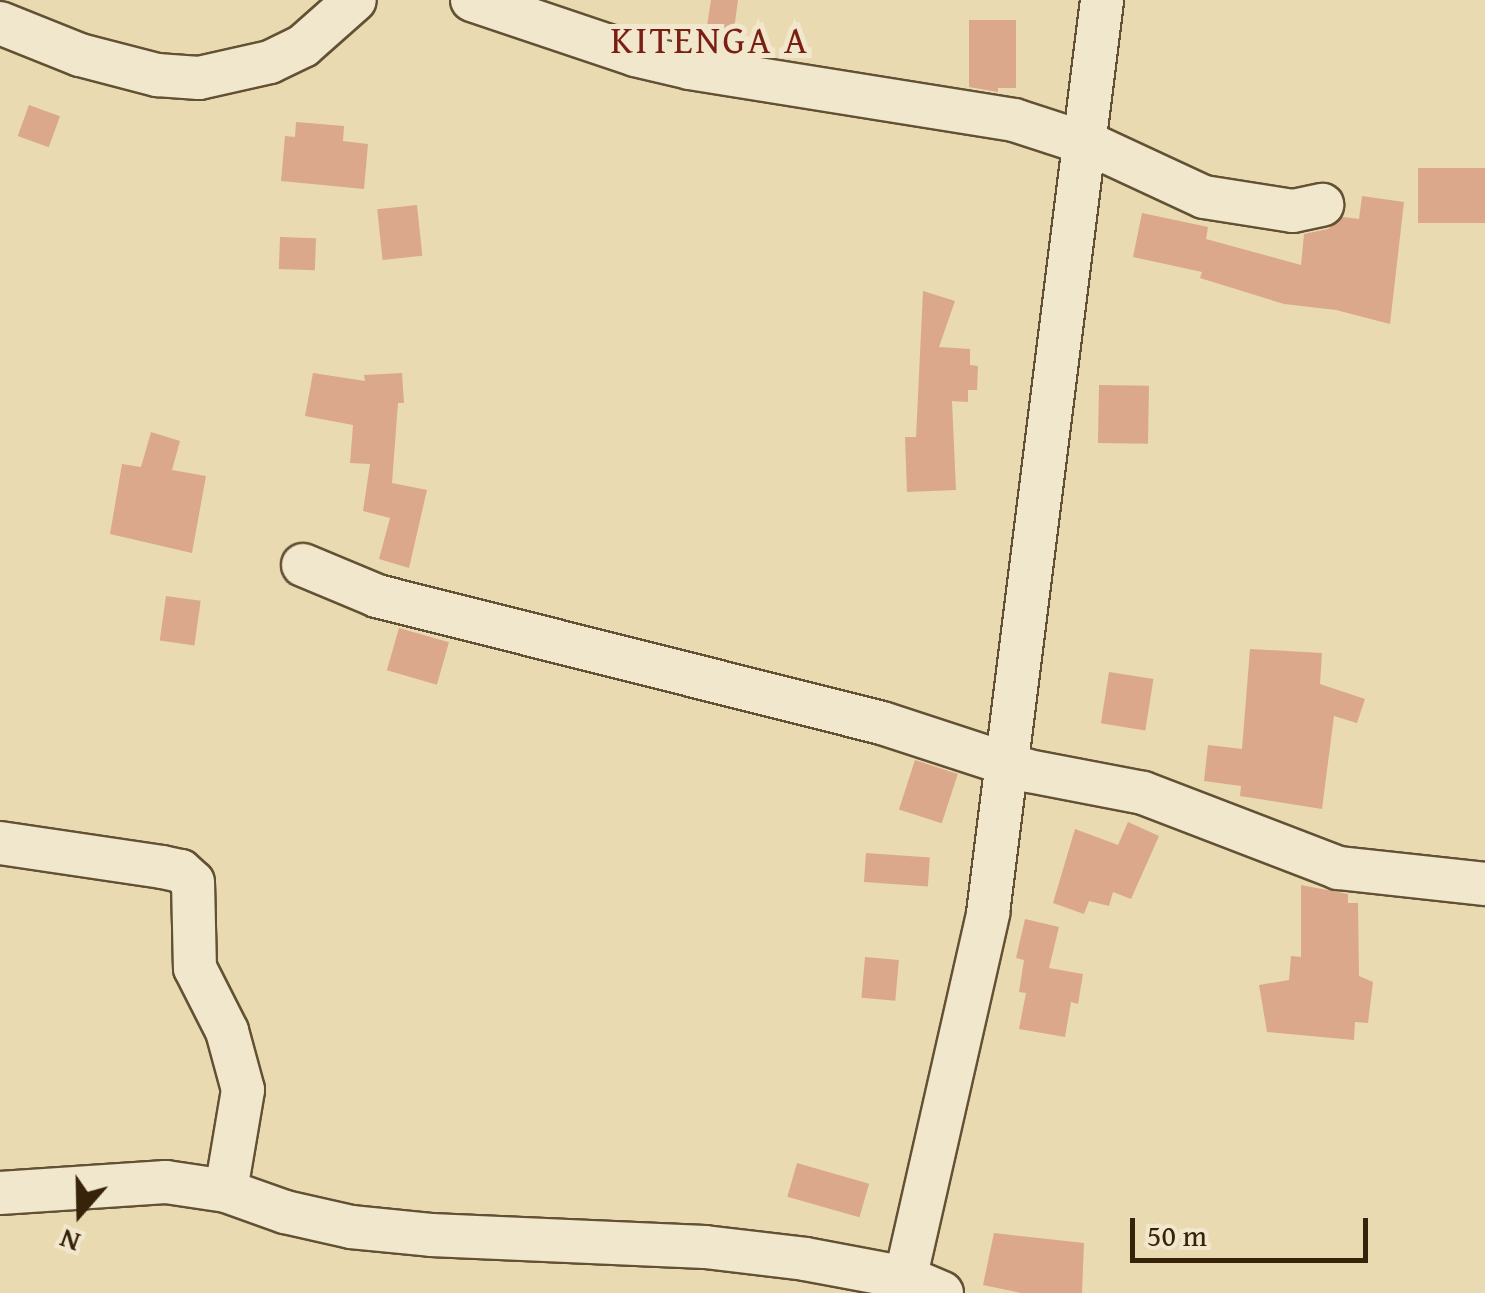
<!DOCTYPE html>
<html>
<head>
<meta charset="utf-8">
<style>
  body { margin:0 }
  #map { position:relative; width:1485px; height:1293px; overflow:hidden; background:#e9dab2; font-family:"Gentium Book Plus",serif }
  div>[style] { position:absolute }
  .building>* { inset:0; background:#dba88b; transform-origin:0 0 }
  .roads { filter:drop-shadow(2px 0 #635133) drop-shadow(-2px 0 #635133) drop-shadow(0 2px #635133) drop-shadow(0 -2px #635133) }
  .minor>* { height:42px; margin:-21px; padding:0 21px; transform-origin:21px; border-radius:21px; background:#f1e7cd }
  span { translate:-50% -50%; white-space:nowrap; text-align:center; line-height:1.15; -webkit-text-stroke:10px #f1e7cd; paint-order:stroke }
  .quarter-label { font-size:38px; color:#7a1f14; letter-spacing:2.5px }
  .north { position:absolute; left:30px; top:1163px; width:100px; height:100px; -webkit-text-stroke:8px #f1e7cd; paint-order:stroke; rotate:200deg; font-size:28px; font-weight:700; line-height:40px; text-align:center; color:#362309 }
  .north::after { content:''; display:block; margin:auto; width:35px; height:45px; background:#362309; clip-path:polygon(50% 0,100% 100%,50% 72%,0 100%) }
  .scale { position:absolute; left:1130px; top:1218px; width:238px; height:45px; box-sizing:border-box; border:5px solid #362309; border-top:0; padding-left:12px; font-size:30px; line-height:35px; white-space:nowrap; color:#362309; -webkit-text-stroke:8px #f1e7cd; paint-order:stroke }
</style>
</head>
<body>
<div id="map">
  <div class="building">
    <div style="clip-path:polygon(711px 0,738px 0,733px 37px,706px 32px)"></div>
    <div style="clip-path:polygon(969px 20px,1016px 20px,1016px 88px,998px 88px,998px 92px,969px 87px)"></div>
    <div style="left:29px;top:105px;width:33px;height:33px;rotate:20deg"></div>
    <div style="clip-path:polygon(296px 122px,344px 126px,343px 141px,368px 144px,364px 189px,281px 181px,285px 136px,295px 137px)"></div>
    <div style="left:1418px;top:168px;width:67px;height:55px"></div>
    <div style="clip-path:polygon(1362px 196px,1404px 202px,1390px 324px,1336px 310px,1284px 304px,1200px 278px,1202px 272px,1133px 257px,1142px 213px,1208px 227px,1206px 239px,1301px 265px,1304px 234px,1328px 229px,1343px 217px,1359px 219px)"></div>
    <div style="left:417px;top:205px;width:51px;height:40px;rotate:84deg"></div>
    <div style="left:280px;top:237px;width:36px;height:32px;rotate:2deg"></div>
    <div style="clip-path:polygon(923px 291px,955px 301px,939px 347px,970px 349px,970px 365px,978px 366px,977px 390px,968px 390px,968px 402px,952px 401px,956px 490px,907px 492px,905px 437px,916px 437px)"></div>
    <div style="clip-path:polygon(313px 373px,365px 381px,364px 375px,402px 373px,404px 403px,398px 403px,392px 483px,427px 490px,409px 568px,379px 559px,390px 518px,363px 511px,370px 464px,350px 463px,353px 425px,305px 416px)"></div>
    <div style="left:1099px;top:385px;width:50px;height:58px;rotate:1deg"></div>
    <div style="clip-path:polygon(151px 432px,180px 441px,172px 470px,206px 476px,192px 553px,110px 534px,122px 464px,141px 467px)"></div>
    <div style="left:166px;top:596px;width:35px;height:45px;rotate:8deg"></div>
    <div style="left:399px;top:628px;width:52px;height:44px;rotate:16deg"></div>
    <div style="clip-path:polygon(1250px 649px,1322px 653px,1320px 684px,1365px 699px,1357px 723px,1334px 716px,1322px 809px,1240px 796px,1241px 786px,1204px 781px,1208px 745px,1242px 749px)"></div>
    <div style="left:1109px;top:672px;width:45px;height:52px;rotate:9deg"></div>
    <div style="left:915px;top:760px;width:45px;height:52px;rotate:18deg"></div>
    <div style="clip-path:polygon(1128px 822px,1159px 836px,1131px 899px,1113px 892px,1109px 906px,1089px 901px,1084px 914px,1053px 903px,1075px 829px,1118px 845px)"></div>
    <div style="left:866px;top:853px;width:64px;height:29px;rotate:4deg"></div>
    <div style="clip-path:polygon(1301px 885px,1348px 894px,1348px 903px,1358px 903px,1359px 976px,1373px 982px,1368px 1023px,1355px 1022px,1354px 1040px,1267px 1032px,1259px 985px,1289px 980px,1291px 956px,1301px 957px)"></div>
    <div style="clip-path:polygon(1025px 919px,1059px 927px,1049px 968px,1083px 974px,1078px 1004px,1071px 1002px,1065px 1037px,1019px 1029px,1026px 993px,1019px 992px,1024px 960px,1016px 958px)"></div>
    <div style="left:865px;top:957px;width:34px;height:41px;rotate:5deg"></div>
    <div style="left:797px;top:1163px;width:75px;height:35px;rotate:16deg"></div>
    <div style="clip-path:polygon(994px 1233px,1084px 1243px,1082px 1293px,1021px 1293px,983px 1285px)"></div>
  </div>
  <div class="roads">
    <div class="minor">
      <div style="left:472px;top:0;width:172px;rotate:18.6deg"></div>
      <div style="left:635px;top:55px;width:57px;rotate:13.3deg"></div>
      <div style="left:690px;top:68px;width:328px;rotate:9.1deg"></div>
      <div style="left:1014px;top:120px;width:84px;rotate:18deg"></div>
      <div style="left:1094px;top:146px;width:121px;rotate:24.9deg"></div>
      <div style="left:1204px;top:197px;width:90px;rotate:8.9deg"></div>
      <div style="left:1293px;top:211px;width:30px;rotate:-12deg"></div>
      <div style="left:0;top:23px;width:86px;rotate:21.8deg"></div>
      <div style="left:80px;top:55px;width:80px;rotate:14.6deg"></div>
      <div style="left:157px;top:75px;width:42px;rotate:4.1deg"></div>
      <div style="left:199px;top:78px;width:73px;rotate:-12.7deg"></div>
      <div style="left:270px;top:62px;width:37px;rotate:-26deg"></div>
      <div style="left:303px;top:46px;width:69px;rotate:-41.5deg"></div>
      <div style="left:303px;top:565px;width:80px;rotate:22.7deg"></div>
      <div style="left:377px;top:596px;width:521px;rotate:14.12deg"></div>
      <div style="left:882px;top:723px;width:155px;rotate:18.1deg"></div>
      <div style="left:1029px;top:771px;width:116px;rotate:10.9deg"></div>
      <div style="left:1143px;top:793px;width:209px;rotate:21deg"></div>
      <div style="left:1338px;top:868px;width:148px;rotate:6.2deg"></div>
      <div style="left:0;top:843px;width:164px;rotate:8.4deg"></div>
      <div style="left:162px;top:867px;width:19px;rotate:12deg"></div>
      <div style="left:181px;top:871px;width:16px;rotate:43deg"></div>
      <div style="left:193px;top:882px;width:86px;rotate:88.7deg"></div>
      <div style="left:195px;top:968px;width:71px;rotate:63.1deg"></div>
      <div style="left:227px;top:1031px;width:61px;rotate:74.8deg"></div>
      <div style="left:243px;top:1090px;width:102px;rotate:99.6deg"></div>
      <div style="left:0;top:1193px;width:166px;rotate:-3.8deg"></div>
      <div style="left:166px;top:1182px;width:61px;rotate:8.5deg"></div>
      <div style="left:226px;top:1191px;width:63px;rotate:19.6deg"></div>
      <div style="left:285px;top:1212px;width:68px;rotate:12.8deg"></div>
      <div style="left:351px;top:1227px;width:80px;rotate:5.7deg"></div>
      <div style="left:431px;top:1235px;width:274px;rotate:2.5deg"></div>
      <div style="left:705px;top:1247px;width:101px;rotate:6.8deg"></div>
      <div style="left:805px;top:1259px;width:104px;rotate:10.6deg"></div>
      <div style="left:907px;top:1278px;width:38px;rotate:23deg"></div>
      <div style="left:902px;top:1293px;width:390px;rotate:-77.2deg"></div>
      <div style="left:988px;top:913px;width:920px;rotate:-82.88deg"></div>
    </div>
  </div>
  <div class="quarter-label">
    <span style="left:710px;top:40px">KITENGA A</span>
  </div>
  <div class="north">N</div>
  <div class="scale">50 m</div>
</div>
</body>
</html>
